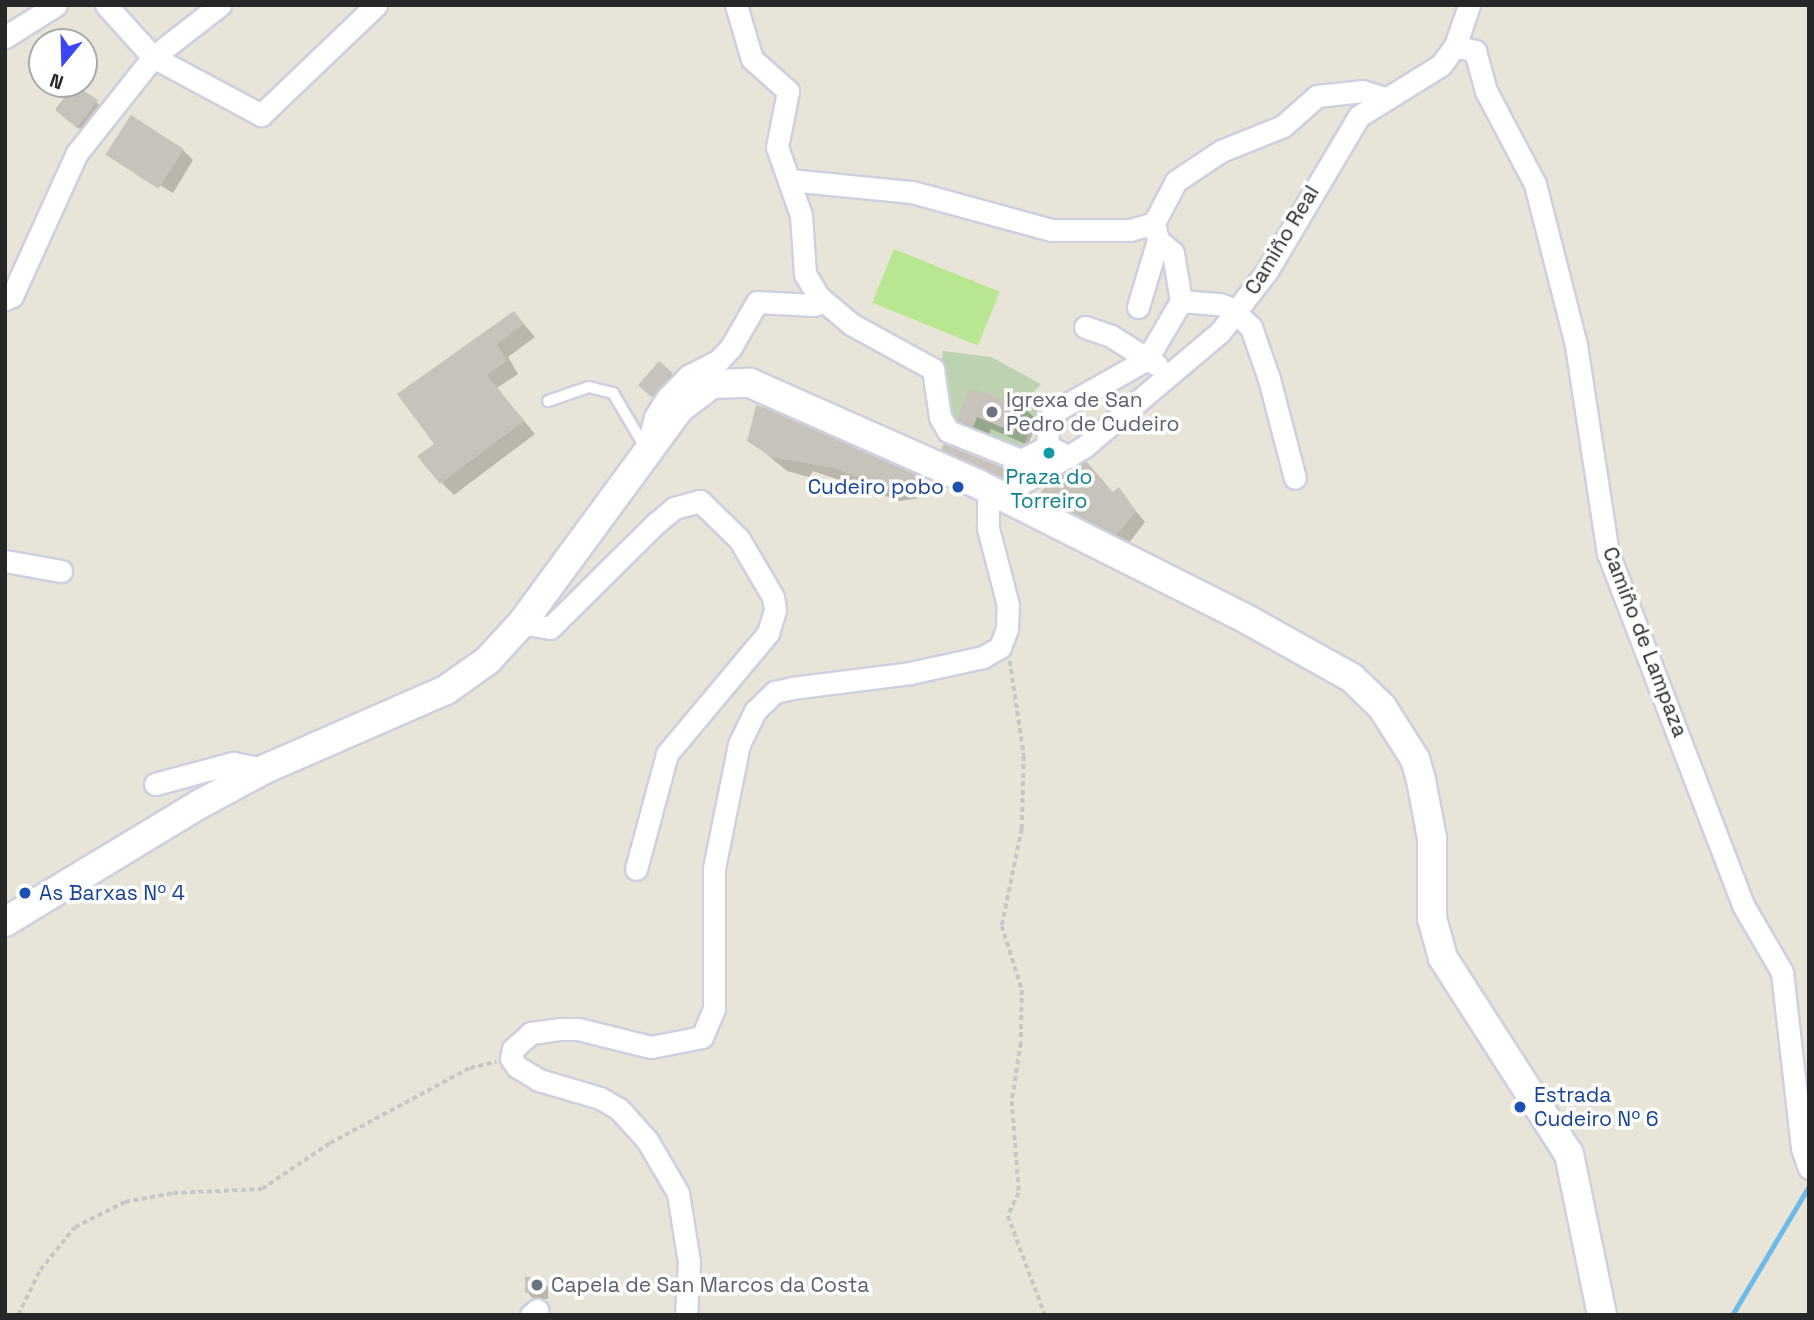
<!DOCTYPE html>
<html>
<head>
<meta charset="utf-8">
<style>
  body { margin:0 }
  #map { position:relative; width:1814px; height:1320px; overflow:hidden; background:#e9e4d8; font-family:"Space Grotesk",sans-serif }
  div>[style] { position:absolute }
  .cemetery>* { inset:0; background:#bcd2b0 }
  .pitch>* { inset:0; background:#b8e691; transform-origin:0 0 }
  .shadow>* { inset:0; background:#0003; transform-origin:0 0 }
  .stream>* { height:5px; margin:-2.5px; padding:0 2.5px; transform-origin:2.5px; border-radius:2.5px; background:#6db9ea }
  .building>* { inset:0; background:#c7c3bb; transform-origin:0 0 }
  .path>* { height:3.5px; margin-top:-1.75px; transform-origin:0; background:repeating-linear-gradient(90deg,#c7c7c7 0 5px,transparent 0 8.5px) }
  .roads { filter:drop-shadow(2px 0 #cecfe0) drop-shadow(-2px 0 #cecfe0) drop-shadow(0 2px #cecfe0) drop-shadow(0 -2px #cecfe0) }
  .lane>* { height:10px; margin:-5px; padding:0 5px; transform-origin:5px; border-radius:5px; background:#fff }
  .street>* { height:21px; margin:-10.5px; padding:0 10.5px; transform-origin:10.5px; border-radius:10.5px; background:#fff }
  .secondary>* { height:28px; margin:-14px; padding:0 14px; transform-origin:14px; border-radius:14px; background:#fff }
  .dots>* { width:19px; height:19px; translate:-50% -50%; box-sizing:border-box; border:4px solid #fff; border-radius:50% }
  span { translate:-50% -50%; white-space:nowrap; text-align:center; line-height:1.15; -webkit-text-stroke:7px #fff; paint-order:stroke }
  .street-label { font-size:21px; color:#272727 }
  .worship-label { font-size:21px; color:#5b616d }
  .left { translate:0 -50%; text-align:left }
  .culture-label { font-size:21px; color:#0d838f }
  .transit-label { font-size:21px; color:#164399 }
  .right { translate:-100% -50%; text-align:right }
  .frame { position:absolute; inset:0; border:7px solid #272727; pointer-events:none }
  .north { position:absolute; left:28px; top:28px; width:70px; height:70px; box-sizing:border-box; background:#fff; border:2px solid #a9a9a9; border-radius:50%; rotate:199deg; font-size:19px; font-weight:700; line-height:28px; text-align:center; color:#272727 }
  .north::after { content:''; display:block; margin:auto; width:24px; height:32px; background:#3b47f3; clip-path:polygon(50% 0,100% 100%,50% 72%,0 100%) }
</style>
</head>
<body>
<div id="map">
  <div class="cemetery">
    <div style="clip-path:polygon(943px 351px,991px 357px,1041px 384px,1029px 397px,1039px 407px,1019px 457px,956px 430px,939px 384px)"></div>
  </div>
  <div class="pitch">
    <div style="left:894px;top:249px;width:114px;height:58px;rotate:22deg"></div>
  </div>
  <div class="shadow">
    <div style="left:75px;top:85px;width:36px;height:31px;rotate:39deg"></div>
    <div style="clip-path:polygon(183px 150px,193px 160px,173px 193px,108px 153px)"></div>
    <div style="clip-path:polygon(514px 313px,535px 337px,508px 357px,518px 374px,497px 388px,535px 434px,454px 495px,442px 483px,436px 444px)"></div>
    <div style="clip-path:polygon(672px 374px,678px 380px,660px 402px,647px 391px)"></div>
    <div style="clip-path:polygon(1024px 408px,1038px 421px,1028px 445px,991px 429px,987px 439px,959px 420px)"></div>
    <div style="clip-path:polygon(749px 440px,918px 477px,931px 491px,926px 497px,900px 501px,813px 471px,809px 477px,787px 471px)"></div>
    <div style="clip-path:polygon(945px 446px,1011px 472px,1021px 482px,1015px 488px,954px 459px)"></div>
    <div style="clip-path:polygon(1118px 490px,1145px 522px,1128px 544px,1050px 505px,1040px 495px,1114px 494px)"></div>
    <div style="clip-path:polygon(542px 1280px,548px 1287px,548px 1299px,533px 1299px,527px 1292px)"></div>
  </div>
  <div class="stream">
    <div style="left:1732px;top:1315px;width:150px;rotate:-59.2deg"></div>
  </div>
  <div class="building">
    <div style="clip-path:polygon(73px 84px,98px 100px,77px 128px,56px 111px)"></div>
    <div style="left:131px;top:115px;width:63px;height:47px;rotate:33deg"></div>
    <div style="clip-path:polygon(514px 311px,524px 324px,497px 344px,507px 361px,487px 375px,524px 421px,440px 484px,417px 456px,434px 444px,397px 394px)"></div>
    <div style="left:659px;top:361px;width:18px;height:32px;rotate:41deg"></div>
    <div style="clip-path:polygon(969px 388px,1025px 406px,1014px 432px,977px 417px,973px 427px,957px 420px)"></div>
    <div style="clip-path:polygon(756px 405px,765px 408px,919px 476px,912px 484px,885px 488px,834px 468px,771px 457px,747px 441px)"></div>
    <div style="clip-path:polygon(944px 444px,1012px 471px,1004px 478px,941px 450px)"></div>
    <div style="clip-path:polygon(1086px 461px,1113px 492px,1119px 487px,1136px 511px,1117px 535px,1038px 496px,1048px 483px)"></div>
    <div style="left:525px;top:1277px;width:17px;height:16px"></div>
  </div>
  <div class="path">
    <div style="left:1010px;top:661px;width:96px;rotate:81.6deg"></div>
    <div style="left:1024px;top:756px;width:73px;rotate:91.6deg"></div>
    <div style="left:1022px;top:829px;width:99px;rotate:101.7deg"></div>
    <div style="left:1002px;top:926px;width:67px;rotate:72.6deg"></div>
    <div style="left:1022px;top:990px;width:53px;rotate:91.1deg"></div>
    <div style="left:1021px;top:1043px;width:59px;rotate:98.8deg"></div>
    <div style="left:1012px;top:1101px;width:92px;rotate:85.6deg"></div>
    <div style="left:1019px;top:1193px;width:25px;rotate:116deg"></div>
    <div style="left:1008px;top:1216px;width:106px;rotate:69.5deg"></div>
    <div style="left:18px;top:1315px;width:50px;rotate:-63.9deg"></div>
    <div style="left:40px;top:1270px;width:55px;rotate:-50.9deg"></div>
    <div style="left:75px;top:1227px;width:56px;rotate:-26.6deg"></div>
    <div style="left:125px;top:1202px;width:49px;rotate:-10.6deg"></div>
    <div style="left:173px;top:1193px;width:89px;rotate:-2.6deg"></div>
    <div style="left:262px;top:1189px;width:82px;rotate:-34.1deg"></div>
    <div style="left:330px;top:1143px;width:159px;rotate:-28.2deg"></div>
    <div style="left:470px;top:1068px;width:27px;rotate:-13deg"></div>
  </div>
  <div class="roads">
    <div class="lane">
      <div style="left:548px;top:401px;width:43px;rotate:-18.9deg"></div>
      <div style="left:589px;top:387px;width:25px;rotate:14deg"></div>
      <div style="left:613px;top:393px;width:65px;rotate:59.5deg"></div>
    </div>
    <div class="street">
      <div style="left:106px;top:5px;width:70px;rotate:47.9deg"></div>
      <div style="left:153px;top:57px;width:123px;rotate:28.2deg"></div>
      <div style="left:261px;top:115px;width:159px;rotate:-43.7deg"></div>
      <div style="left:736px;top:5px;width:56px;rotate:73.5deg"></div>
      <div style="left:752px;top:59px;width:48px;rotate:41.6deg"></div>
      <div style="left:788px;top:91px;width:57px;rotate:101.1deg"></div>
      <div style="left:777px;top:147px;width:72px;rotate:70.6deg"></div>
      <div style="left:801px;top:215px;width:59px;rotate:86.1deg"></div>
      <div style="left:805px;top:274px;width:26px;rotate:59deg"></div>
      <div style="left:818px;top:296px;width:43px;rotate:40.3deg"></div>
      <div style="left:851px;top:324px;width:94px;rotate:28.8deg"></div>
      <div style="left:933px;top:369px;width:49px;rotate:81.7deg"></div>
      <div style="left:940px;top:417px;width:16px;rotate:60deg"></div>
      <div style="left:948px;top:431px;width:79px;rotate:21.7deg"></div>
      <div style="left:1021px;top:460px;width:30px;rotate:-27deg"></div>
      <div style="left:1048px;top:446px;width:24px;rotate:28deg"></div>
      <div style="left:5px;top:37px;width:60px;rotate:-32.1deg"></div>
      <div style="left:1455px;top:46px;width:21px;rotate:14deg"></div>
      <div style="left:1475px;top:51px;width:41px;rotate:74.6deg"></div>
      <div style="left:1486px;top:91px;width:105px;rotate:62.2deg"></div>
      <div style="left:1535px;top:184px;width:166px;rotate:75.7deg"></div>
      <div style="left:1576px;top:345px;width:210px;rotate:81.3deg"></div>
      <div style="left:1608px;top:553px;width:377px;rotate:69deg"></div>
      <div style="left:1743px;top:905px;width:78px;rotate:59.8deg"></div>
      <div style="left:1782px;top:972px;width:177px;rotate:83.5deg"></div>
      <div style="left:1802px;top:1148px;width:21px;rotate:71deg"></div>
      <div style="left:789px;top:180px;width:124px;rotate:5.6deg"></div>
      <div style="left:912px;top:192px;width:145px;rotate:15.2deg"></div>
      <div style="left:1052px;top:230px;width:78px"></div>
      <div style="left:1130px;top:230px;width:25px;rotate:-16deg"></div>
      <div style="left:1154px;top:223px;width:47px;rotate:-62.4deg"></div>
      <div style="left:1176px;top:181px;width:54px;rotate:-33.7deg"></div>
      <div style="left:1221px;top:151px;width:67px;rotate:-22deg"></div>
      <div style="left:1283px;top:126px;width:45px;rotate:-41.4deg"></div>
      <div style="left:1317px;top:96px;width:45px;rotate:-6.3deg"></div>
      <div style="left:1362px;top:91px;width:24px;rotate:17deg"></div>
      <div style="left:5px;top:299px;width:8px;rotate:-23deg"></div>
      <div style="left:12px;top:296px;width:157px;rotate:-65.6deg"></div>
      <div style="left:77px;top:153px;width:122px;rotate:-51.6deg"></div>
      <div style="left:153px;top:57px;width:85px;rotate:-37.8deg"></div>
      <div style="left:1181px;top:301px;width:38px;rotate:5deg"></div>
      <div style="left:1219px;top:304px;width:21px;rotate:19deg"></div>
      <div style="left:1138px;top:307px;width:70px;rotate:-73.4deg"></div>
      <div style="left:1237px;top:314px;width:19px;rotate:43deg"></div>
      <div style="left:1251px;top:327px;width:55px;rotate:70.9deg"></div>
      <div style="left:1269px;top:379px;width:102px;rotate:75.3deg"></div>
      <div style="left:1085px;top:327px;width:28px;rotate:19deg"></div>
      <div style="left:1111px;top:336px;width:54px;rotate:32.2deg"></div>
      <div style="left:648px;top:445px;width:29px;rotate:-76deg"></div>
      <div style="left:655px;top:417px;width:22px;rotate:-58deg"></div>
      <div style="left:667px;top:398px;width:30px;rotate:-46deg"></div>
      <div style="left:688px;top:376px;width:35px;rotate:-27deg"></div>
      <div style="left:719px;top:360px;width:18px;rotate:-47deg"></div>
      <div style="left:731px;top:347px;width:52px;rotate:-60deg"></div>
      <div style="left:757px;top:302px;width:57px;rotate:3deg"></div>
      <div style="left:814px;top:305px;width:10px;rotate:-24deg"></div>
      <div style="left:1048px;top:446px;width:25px;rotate:-92deg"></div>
      <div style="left:1047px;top:421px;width:15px;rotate:-48deg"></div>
      <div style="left:1057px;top:410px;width:103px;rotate:-29.5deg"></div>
      <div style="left:1147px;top:359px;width:67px;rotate:-59.6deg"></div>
      <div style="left:1181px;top:301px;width:49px;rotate:-99.5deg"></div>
      <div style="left:1173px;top:253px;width:20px;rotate:-139deg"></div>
      <div style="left:1158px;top:240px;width:17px;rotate:-103deg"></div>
      <div style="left:5px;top:561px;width:57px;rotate:10.1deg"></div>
      <div style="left:522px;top:623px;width:28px;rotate:10deg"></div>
      <div style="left:550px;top:628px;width:148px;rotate:-44.7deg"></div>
      <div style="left:655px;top:524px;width:25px;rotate:-40deg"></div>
      <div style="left:674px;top:508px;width:27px;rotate:-15deg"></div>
      <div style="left:700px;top:501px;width:54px;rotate:44.3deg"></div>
      <div style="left:739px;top:539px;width:67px;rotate:59.6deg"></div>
      <div style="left:773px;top:597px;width:13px;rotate:81deg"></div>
      <div style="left:775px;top:610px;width:24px;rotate:107deg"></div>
      <div style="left:768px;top:633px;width:158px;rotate:129.9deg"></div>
      <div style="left:667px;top:754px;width:119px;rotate:105.1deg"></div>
      <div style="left:155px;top:784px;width:81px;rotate:-15.1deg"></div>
      <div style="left:233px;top:763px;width:33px;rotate:11deg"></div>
      <div style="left:531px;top:1315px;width:8px;rotate:-40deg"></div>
      <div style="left:686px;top:1315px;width:53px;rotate:-86.8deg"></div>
      <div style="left:689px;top:1262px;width:70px;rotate:-99.1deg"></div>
      <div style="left:678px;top:1193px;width:61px;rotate:-120.3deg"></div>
      <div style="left:647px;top:1140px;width:42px;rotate:-132.1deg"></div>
      <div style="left:619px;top:1109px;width:22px;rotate:-150deg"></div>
      <div style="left:600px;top:1098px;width:64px;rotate:-163.6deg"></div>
      <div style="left:539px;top:1080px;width:26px;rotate:-149deg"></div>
      <div style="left:517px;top:1067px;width:11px;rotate:-124deg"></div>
      <div style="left:511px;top:1058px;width:9px;rotate:-77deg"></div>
      <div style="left:513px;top:1049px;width:24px;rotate:-42deg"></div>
      <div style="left:531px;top:1033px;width:30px;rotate:-8deg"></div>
      <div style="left:561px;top:1029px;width:17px"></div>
      <div style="left:578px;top:1029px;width:75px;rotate:13.9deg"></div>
      <div style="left:651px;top:1047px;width:52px;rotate:-11.1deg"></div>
      <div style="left:702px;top:1037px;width:30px;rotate:-67deg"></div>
      <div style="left:714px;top:1009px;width:141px;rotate:-90deg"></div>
      <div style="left:714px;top:868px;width:126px;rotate:-78.6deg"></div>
      <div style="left:739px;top:744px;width:37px;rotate:-64deg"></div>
      <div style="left:755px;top:711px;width:28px;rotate:-44deg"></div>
      <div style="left:775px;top:692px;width:17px;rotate:-13deg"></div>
      <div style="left:792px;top:688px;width:119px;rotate:-7.2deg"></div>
      <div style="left:910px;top:673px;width:75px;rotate:-12.4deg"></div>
      <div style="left:983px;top:657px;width:20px;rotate:-30deg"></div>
      <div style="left:1000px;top:647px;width:19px;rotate:-69deg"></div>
      <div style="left:1007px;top:629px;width:24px;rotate:-88deg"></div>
      <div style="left:1008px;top:605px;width:80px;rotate:-104.6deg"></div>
      <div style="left:988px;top:528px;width:25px;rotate:-90deg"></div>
      <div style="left:988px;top:503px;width:111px;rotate:-30.3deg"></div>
      <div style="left:1084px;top:447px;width:178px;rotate:-40.2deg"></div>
      <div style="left:1220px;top:332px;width:77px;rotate:-52.4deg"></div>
      <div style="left:1267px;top:271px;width:180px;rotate:-59.3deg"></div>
      <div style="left:1359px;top:116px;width:97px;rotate:-31.9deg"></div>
      <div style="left:1441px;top:65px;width:24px;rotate:-54deg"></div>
      <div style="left:1455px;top:46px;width:43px;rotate:-71.1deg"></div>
    </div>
    <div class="secondary">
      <div style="left:5px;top:922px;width:228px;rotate:-31.2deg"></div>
      <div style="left:200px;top:804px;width:74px;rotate:-28.3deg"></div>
      <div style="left:265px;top:769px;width:197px;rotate:-23.6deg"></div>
      <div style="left:446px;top:690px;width:52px;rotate:-35.5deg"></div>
      <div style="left:488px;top:660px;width:50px;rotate:-47.4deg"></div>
      <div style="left:522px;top:623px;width:267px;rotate:-53.7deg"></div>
      <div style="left:680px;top:408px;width:40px;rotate:-37deg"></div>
      <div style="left:712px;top:384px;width:38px;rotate:-2deg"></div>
      <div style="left:750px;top:383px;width:249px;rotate:23.9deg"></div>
      <div style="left:978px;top:484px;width:305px;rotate:26.7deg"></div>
      <div style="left:1250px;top:621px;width:117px;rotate:29.2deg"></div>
      <div style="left:1352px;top:678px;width:42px;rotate:44deg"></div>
      <div style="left:1382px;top:707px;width:62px;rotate:57.6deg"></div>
      <div style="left:1415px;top:759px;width:22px;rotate:74deg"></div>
      <div style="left:1421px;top:780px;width:59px;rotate:79.3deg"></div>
      <div style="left:1432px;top:838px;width:80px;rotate:90deg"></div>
      <div style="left:1432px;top:918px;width:41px;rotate:74.6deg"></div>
      <div style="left:1443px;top:958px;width:233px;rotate:57.3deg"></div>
      <div style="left:1569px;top:1154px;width:164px;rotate:78.4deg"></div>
    </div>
  </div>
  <div class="dots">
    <div style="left:992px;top:412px;background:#6b7280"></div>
    <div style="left:1049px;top:453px;background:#0f9aa8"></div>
    <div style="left:958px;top:487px;background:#1a4fb4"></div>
    <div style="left:25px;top:893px;background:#1a4fb4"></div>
    <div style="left:1520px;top:1107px;background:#1a4fb4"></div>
    <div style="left:537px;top:1285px;background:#6b7280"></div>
  </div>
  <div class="street-label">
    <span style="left:1282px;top:240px;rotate:-59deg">Camiño Real</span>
    <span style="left:1645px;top:642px;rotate:69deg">Camiño de Lampaza</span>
  </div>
  <div class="worship-label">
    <span class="left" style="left:1006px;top:412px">Igrexa de San<br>Pedro de Cudeiro</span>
    <span class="left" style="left:551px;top:1285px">Capela de San Marcos da Costa</span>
  </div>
  <div class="culture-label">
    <span style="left:1049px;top:489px">Praza do<br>Torreiro</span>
  </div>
  <div class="transit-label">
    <span class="right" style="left:944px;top:487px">Cudeiro pobo</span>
    <span class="left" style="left:39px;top:893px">As Barxas Nº 4</span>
    <span class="left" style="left:1534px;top:1107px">Estrada<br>Cudeiro Nº 6</span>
  </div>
  <div class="frame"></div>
  <div class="north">N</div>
</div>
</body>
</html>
